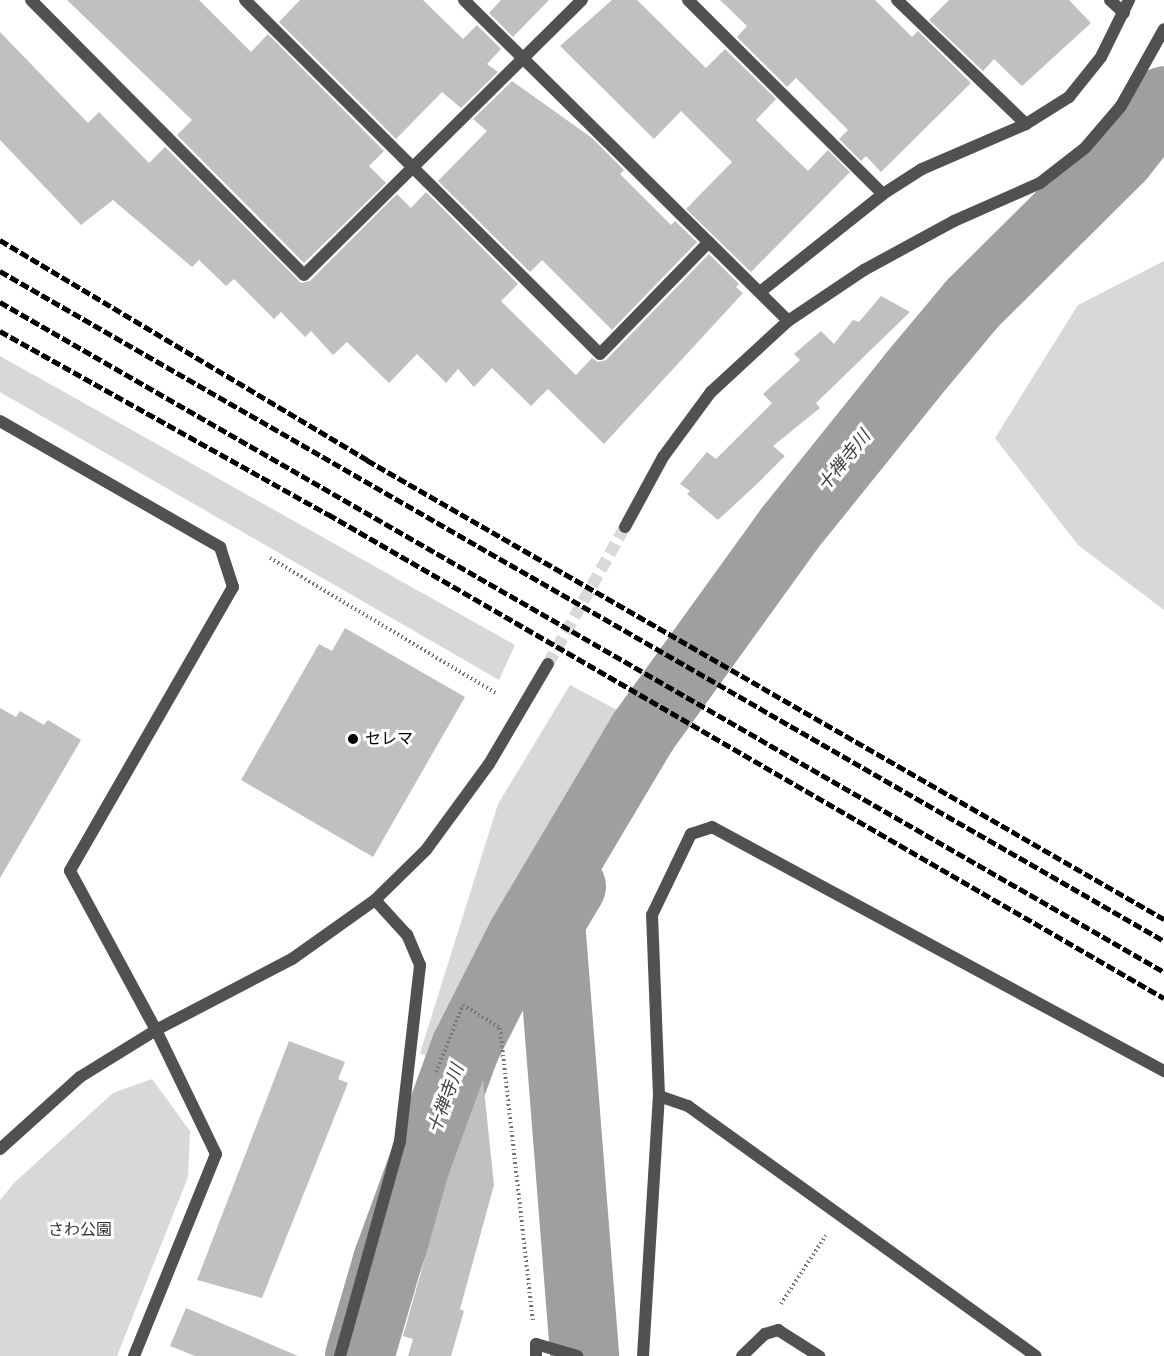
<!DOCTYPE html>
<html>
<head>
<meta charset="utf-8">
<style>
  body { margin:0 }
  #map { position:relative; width:1164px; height:1356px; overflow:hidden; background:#fff; font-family:"DejaVu Sans","Noto Sans JP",sans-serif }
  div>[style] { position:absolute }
  .green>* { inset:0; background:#d8d8d8 }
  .river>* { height:69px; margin:-34.5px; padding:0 34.5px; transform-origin:34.5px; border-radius:34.5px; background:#9f9f9f }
  .building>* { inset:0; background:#c0c0c0 }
  .minor-tunnel>* { height:12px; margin-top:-6px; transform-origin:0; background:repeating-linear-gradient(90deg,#d9d9d9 0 12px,transparent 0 18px) }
  .path>* { height:4px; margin-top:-2px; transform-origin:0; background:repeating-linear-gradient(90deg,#737373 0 1.5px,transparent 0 4.5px) }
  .minor>* { height:12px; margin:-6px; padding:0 6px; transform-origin:6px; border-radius:6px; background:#515151 }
  .tertiary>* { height:12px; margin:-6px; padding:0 6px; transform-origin:6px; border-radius:6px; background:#515151 }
  .rail>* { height:4.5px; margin-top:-2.25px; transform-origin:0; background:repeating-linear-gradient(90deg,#000 0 9px,transparent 0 12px) }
  .dots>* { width:16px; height:16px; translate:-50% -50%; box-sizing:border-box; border:3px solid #fff; border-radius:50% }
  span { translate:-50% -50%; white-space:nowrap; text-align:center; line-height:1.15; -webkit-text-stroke:6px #fff; paint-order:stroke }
  .poi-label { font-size:16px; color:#000 }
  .left { translate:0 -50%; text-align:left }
  .park-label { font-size:16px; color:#2f2f2f }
  .water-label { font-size:18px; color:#404040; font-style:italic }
</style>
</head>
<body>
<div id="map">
  <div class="green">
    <div style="clip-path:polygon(1164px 261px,1164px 610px,1078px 545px,995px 438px,1078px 305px)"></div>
    <div style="clip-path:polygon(0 356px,515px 645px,499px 680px,0 392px)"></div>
    <div style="clip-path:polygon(570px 685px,619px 711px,462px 984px,431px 1058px,420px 1053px,498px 804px)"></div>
    <div style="clip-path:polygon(152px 1079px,190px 1131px,188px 1177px,117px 1356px,0 1356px,0 1200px,15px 1182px,113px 1093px)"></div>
  </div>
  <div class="river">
    <div style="left:571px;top:886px;width:41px;rotate:121deg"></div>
    <div style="left:550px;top:921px;width:436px;rotate:85.5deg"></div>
    <div style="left:359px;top:1356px;width:100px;rotate:-73.7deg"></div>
    <div style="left:387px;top:1260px;width:227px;rotate:-69.9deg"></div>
    <div style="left:465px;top:1047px;width:124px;rotate:-63.2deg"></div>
    <div style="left:521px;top:936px;width:237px;rotate:-59.3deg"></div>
    <div style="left:642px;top:732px;width:251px;rotate:-54.2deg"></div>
    <div style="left:789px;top:528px;width:195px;rotate:-51.2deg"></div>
    <div style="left:911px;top:376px;width:95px;rotate:-50.1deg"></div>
    <div style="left:972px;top:303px;width:209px;rotate:-44.8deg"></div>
    <div style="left:1120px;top:156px;width:71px;rotate:-51.8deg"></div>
  </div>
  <div class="building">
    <div style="clip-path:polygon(67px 0,199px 0,251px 52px,268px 34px,384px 151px,369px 166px,386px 183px,304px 263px,177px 135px,192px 120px)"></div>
    <div style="clip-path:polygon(300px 0,423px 0,463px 39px,477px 25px,501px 49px,487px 64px,498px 72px,461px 108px,442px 92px,396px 139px,279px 22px)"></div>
    <div style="clip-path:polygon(501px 0,549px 0,513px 37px,489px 13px)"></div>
    <div style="clip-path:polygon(612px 0,637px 0,706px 68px,725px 49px,776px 99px,756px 120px,808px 171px,828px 150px,850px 172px,751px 272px,686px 209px,732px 162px,681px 111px,654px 139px,560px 46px)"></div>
    <div style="clip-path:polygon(720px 0,875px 0,912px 37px,918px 31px,971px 83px,881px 172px,866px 156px,861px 161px,839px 139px,848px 130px,796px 78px,787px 87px,737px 37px,747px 26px)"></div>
    <div style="clip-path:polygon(949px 0,1069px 0,1091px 23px,1022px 86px,994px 59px,983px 71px,929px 20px)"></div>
    <div style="clip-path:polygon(0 32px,88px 123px,99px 112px,149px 163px,165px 147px,301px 283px,310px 281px,397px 194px,411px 208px,426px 192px,518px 284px,501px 301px,576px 375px,592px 358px,598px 362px,606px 360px,709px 254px,739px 284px,736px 287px,743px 293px,604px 444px,548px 389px,531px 406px,492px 368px,474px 387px,458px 369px,446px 383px,417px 354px,389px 383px,347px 342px,333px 355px,311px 331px,305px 337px,281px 312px,274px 319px,234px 279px,226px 286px,199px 260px,192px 267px,113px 200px,81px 225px,0 140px)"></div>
    <div style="clip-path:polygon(512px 81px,592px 138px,624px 170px,620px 174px,671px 225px,675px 221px,697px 242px,612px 330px,542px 260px,530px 272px,438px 181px,487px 131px,473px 119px)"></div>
    <div style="clip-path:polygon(881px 296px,910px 312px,816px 403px,820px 408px,773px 446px,785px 456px,757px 484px,718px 520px,687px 494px,690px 491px,680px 484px,707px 452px,716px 459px,772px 403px,763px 394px,800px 360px,794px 354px,821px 331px,834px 344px,853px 320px,859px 322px)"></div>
    <div style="clip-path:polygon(345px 628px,465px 697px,373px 857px,241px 780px,319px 644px,332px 651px)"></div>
    <div style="clip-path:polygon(0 708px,16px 717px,20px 711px,44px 725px,48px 720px,81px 740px,0 878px)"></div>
    <div style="clip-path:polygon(289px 1041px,345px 1062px,338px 1079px,348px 1083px,262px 1298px,197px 1280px)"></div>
    <div style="clip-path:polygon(483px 1080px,494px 1185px,460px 1309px,464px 1311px,451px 1356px,408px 1356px,413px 1339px,403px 1336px,448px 1176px)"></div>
    <div style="clip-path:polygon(186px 1308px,298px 1356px,195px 1356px,170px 1346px)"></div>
  </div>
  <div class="minor-tunnel">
    <div style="left:548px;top:664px;width:157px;rotate:-60.7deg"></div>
  </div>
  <div class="path">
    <div style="left:270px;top:558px;width:265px;rotate:30.9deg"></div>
    <div style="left:436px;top:1072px;width:72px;rotate:-68.1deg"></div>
    <div style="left:463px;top:1005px;width:44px;rotate:31.9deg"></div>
    <div style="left:500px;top:1028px;width:294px;rotate:83.6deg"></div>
    <div style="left:781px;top:1304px;width:82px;rotate:-56.9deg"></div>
  </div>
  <div class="minor">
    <div style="left:31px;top:0;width:387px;rotate:45.2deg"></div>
    <div style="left:304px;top:275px;width:391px;rotate:-44.7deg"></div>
    <div style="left:245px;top:0;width:501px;rotate:44.92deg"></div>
    <div style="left:600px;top:354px;width:156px;rotate:-45.8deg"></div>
    <div style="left:464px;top:0;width:456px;rotate:44.7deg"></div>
    <div style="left:688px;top:0;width:275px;rotate:44.9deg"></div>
    <div style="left:897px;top:0;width:179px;rotate:43.9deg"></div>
    <div style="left:1110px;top:0;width:19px;rotate:43deg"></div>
    <div style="left:760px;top:292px;width:157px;rotate:-38.5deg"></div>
    <div style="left:883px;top:194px;width:46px;rotate:-32.7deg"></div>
    <div style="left:922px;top:169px;width:113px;rotate:-23.4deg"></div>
    <div style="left:1026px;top:124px;width:51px;rotate:-32.1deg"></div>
    <div style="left:1069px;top:97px;width:51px;rotate:-51.3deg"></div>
    <div style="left:1101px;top:57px;width:64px;rotate:-63.8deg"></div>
    <div style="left:625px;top:527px;width:80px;rotate:-61.5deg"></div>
    <div style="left:663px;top:457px;width:81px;rotate:-53.6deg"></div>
    <div style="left:711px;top:392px;width:105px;rotate:-42.7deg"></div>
    <div style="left:788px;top:321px;width:92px;rotate:-33.9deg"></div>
    <div style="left:864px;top:270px;width:102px;rotate:-28.6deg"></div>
    <div style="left:954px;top:221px;width:94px;rotate:-23.8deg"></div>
    <div style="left:1040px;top:183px;width:57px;rotate:-37.9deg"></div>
    <div style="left:1085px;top:148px;width:55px;rotate:-49.4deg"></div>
    <div style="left:1121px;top:106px;width:88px;rotate:-60.8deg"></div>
    <div style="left:659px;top:1096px;width:31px;rotate:19deg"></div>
    <div style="left:688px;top:1106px;width:428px;rotate:35.7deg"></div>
    <div style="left:134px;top:1356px;width:218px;rotate:-67.9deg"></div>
    <div style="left:216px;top:1154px;width:138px;rotate:-115.8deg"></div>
    <div style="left:340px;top:1356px;width:223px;rotate:-74.4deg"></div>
    <div style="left:400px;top:1141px;width:177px;rotate:-83.5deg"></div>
    <div style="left:420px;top:965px;width:33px;rotate:-113deg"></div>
    <div style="left:407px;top:935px;width:47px;rotate:-132.4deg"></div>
    <div style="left:375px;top:900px;width:71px;rotate:-44.4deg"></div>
    <div style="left:426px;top:850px;width:107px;rotate:-53.8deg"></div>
    <div style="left:489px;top:764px;width:116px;rotate:-59.5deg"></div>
    <div style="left:536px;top:1356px;width:12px;rotate:-90deg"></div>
    <div style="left:536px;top:1344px;width:43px;rotate:16.3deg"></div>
    <div style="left:643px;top:1356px;width:260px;rotate:-86.5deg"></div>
    <div style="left:659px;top:1096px;width:181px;rotate:-92.2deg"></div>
    <div style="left:652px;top:915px;width:90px;rotate:-64.3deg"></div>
    <div style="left:691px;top:834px;width:22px;rotate:-18deg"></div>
    <div style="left:712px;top:827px;width:514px;rotate:28.36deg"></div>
    <div style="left:742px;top:1356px;width:32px;rotate:-44deg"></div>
    <div style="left:765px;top:1334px;width:14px;rotate:-17deg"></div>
    <div style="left:778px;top:1330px;width:49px;rotate:32.4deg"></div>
  </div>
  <div class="tertiary">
    <div style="left:0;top:421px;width:254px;rotate:29.8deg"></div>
    <div style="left:220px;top:547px;width:42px;rotate:72deg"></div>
    <div style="left:233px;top:587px;width:327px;rotate:119.9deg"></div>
    <div style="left:70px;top:871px;width:181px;rotate:61.6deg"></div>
    <div style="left:0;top:1149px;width:108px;rotate:-42deg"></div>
    <div style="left:80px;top:1077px;width:89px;rotate:-31.7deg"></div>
    <div style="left:156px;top:1030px;width:153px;rotate:-27.6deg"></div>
    <div style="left:292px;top:959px;width:102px;rotate:-35.4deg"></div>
  </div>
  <div class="rail">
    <div style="left:0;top:240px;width:428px;rotate:30.9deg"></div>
    <div style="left:367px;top:460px;width:920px;rotate:29.94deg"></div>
    <div style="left:0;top:271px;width:1343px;rotate:29.92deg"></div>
    <div style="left:0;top:302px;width:1343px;rotate:29.92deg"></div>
    <div style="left:0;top:331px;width:376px;rotate:29.2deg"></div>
    <div style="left:328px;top:514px;width:966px;rotate:30.07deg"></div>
  </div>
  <div class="dots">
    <div style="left:353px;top:739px;background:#000"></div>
  </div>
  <div class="poi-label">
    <span class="left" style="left:365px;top:739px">セレマ</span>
  </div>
  <div class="park-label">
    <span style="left:80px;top:1230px">さわ公園</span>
  </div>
  <div class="water-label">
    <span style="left:844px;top:461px;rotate:-51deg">十禅寺川</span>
    <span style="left:446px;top:1099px;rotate:-70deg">十禅寺川</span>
  </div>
</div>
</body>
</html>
